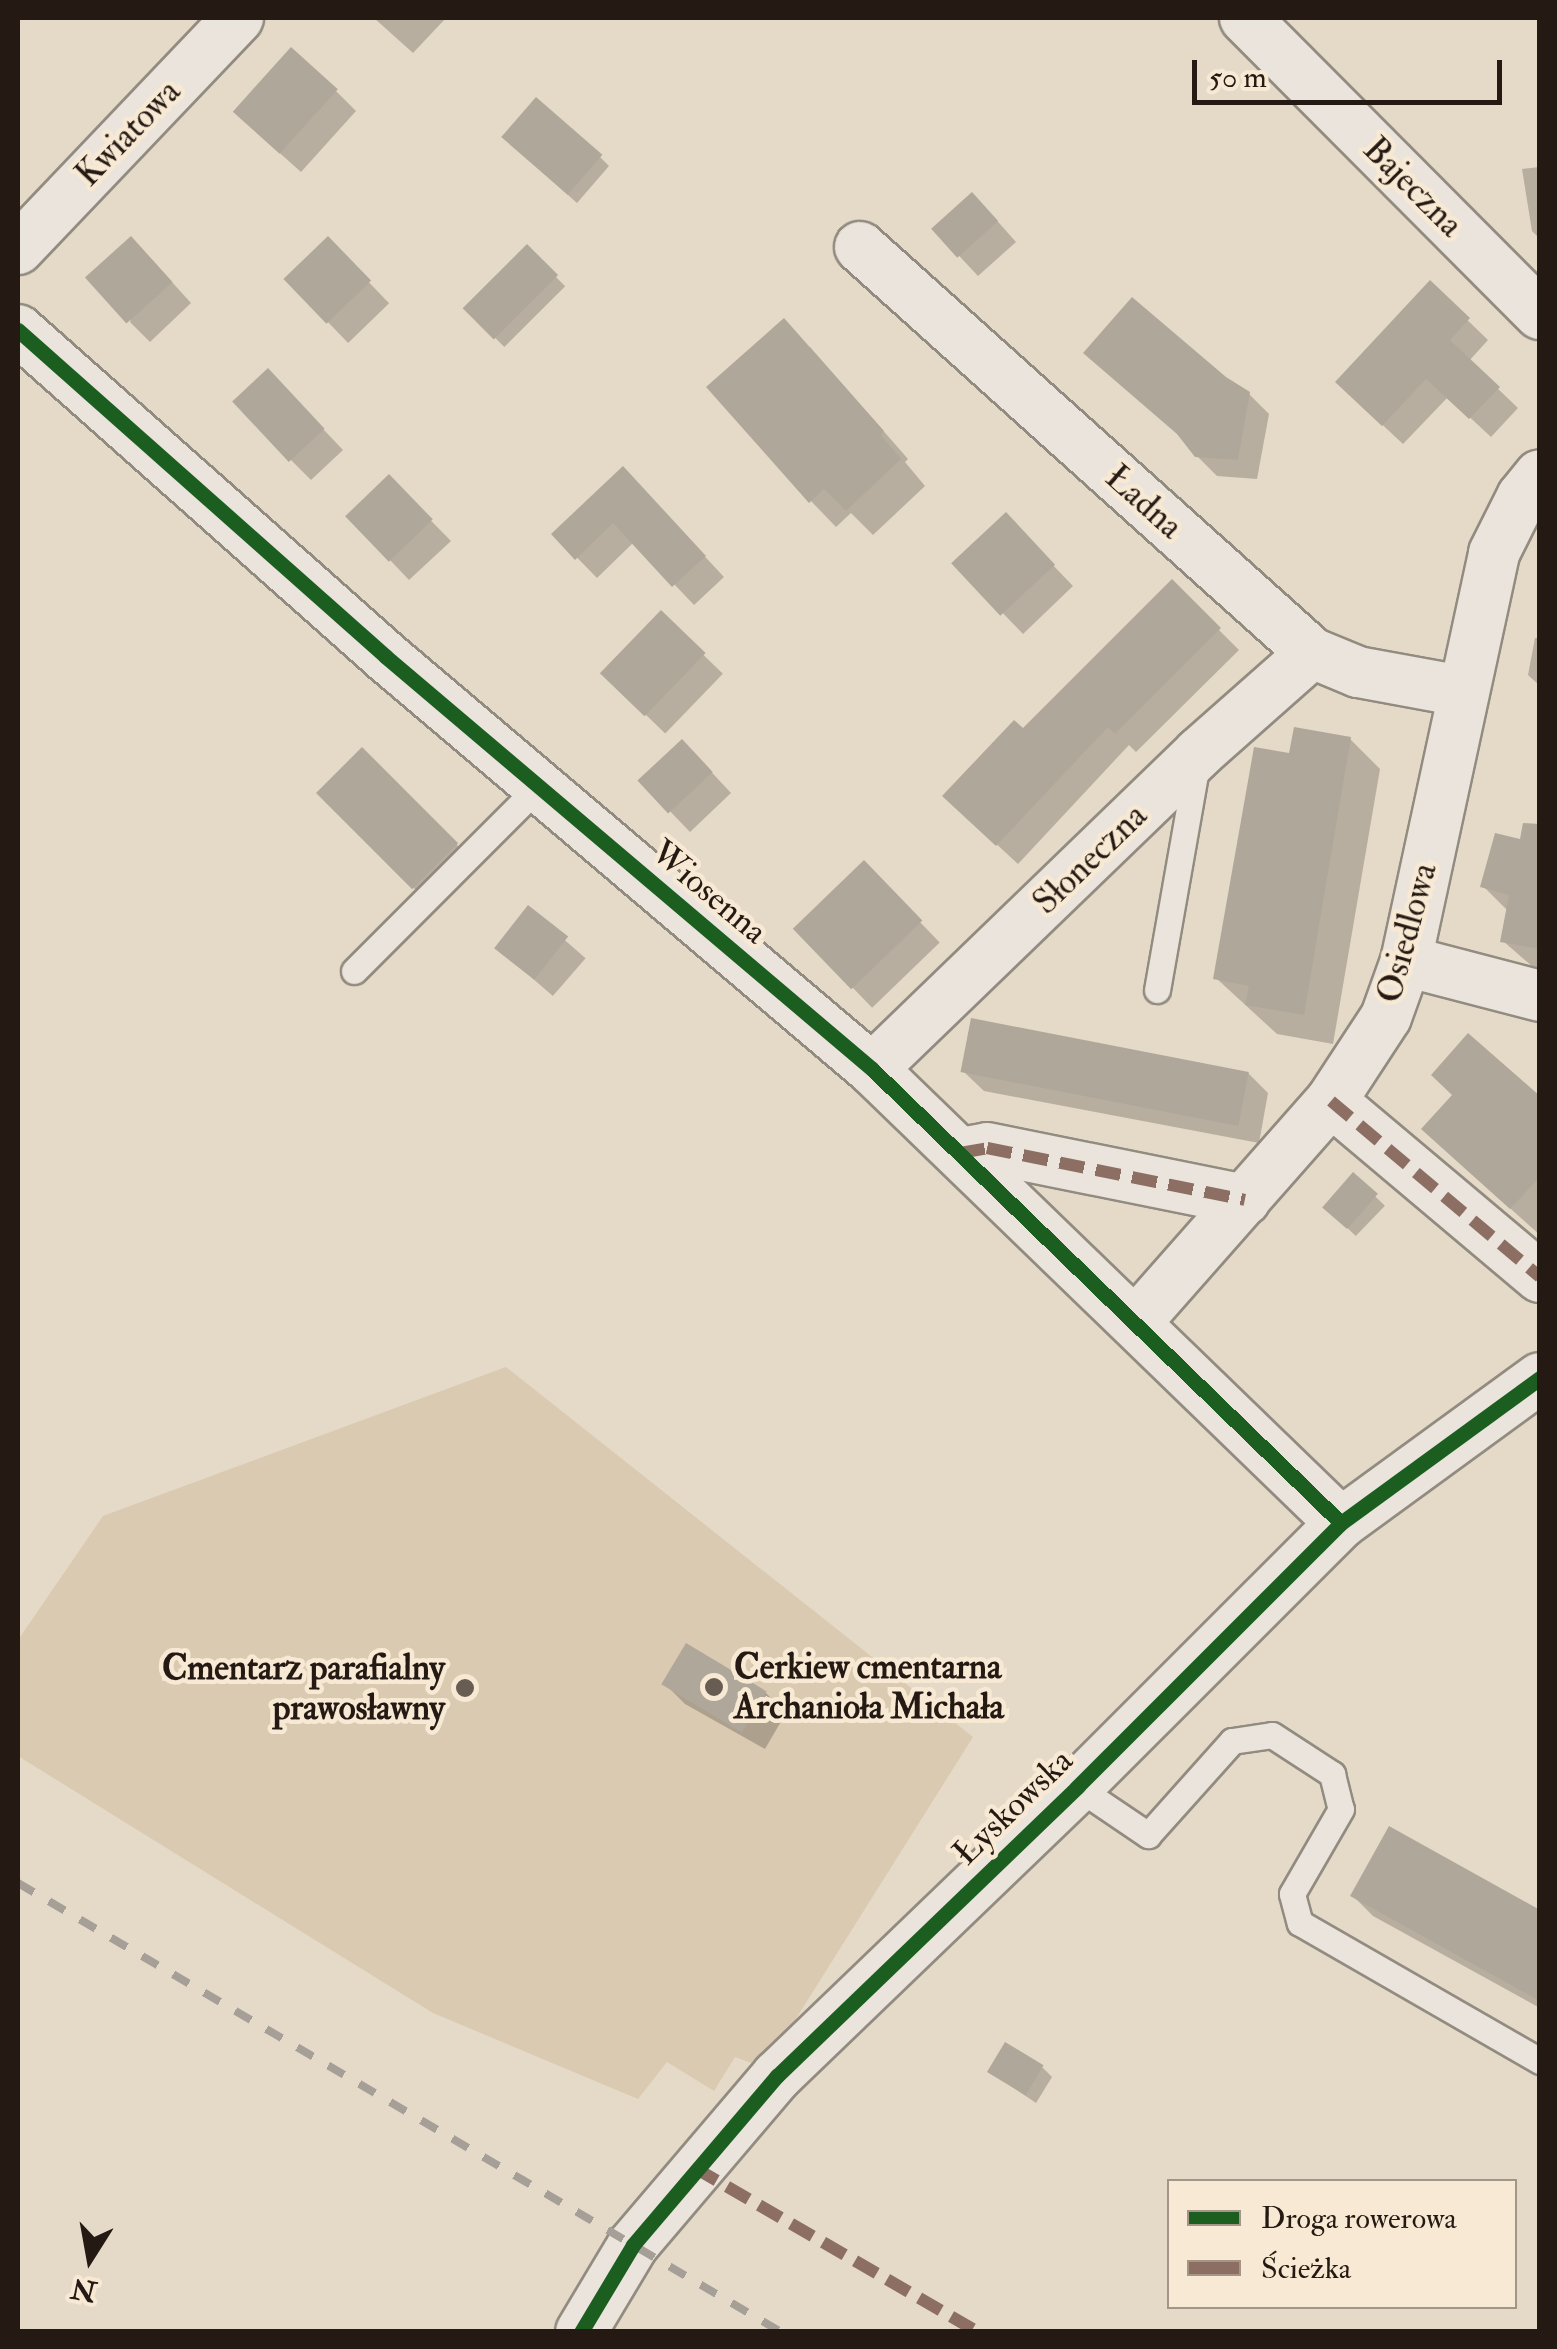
<!DOCTYPE html>
<html>
<head>
<meta charset="utf-8">
<style>
  body { margin:0 }
  #map { position:relative; width:1557px; height:2349px; overflow:hidden; background:#e5dac8; font-family:"IM FELL Double Pica",serif }
  div>[style] { position:absolute }
  .green>* { inset:0; background:#d9cab1 }
  .shadow>* { inset:0; background:#0003; transform-origin:0 0 }
  .building>* { inset:0; background:#b0a79b; transform-origin:0 0 }
  .roads { filter:drop-shadow(2px 0 #928b80) drop-shadow(-2px 0 #928b80) drop-shadow(0 2px #928b80) drop-shadow(0 -2px #928b80) }
  .service>* { height:25px; margin:-12.5px; padding:0 12.5px; transform-origin:12.5px; border-radius:12.5px; background:#eae4dc }
  .minor>* { height:50px; margin:-25px; padding:0 25px; transform-origin:25px; border-radius:25px; background:#eae4dc }
  .rail>* { height:8px; margin-top:-4px; transform-origin:0; background:repeating-linear-gradient(90deg,#a59f98 0 18px,transparent 0 36px) }
  .quiet>* { height:12px; margin-top:-6px; transform-origin:0; background:repeating-linear-gradient(90deg,#8d6e63 0 25px,transparent 0 37px) }
  .cycleway>* { height:15px; margin:-7.5px; padding:0 7.5px; transform-origin:7.5px; border-radius:7.5px; background:#1b5e20 }
  .dots>* { width:28px; height:28px; translate:-50% -50%; box-sizing:border-box; border:5px solid #f7e9d3; border-radius:50% }
  span { translate:-50% -50%; white-space:nowrap; text-align:center; line-height:1.15; -webkit-text-stroke:9px #f7e9d3; paint-order:stroke }
  .street-label { font-size:35px; color:#251a13 }
  .poi-label { font-size:35px; color:#251a13; font-weight:700 }
  .left { translate:0 -50%; text-align:left }
  .right { translate:-100% -50%; text-align:right }
  .frame { position:absolute; inset:0; border:20px solid #251a13; pointer-events:none }
  .legend { position:absolute; left:1167px; top:2179px; width:350px; height:130px; box-sizing:border-box; background:#f7e9d3; border:2px solid #a39686; margin:0; padding:12px 18px; list-style:none; font-size:30px; color:#251a13 }
  .legend li { display:flex; align-items:center; gap:20px; height:50px }
  .legend b { width:50px; border:2px solid #a39686 }
  .north { position:absolute; left:40px; top:2209px; width:100px; height:100px; -webkit-text-stroke:8px #f7e9d3; paint-order:stroke; rotate:191deg; font-size:28px; font-weight:700; line-height:40px; text-align:center; color:#251a13 }
  .north::after { content:''; display:block; margin:auto; width:35px; height:45px; background:#251a13; clip-path:polygon(50% 0,100% 100%,50% 72%,0 100%) }
  .scale { position:absolute; left:1192px; top:60px; width:310px; height:45px; box-sizing:border-box; border:5px solid #251a13; border-top:0; padding-left:12px; font-size:30px; line-height:35px; white-space:nowrap; color:#251a13; -webkit-text-stroke:8px #f7e9d3; paint-order:stroke }
</style>
</head>
<body>
<div id="map">
  <div class="green">
    <div style="clip-path:polygon(506px 1367px,973px 1737px,765px 2068px,735px 2057px,714px 2091px,667px 2062px,638px 2099px,433px 2013px,18px 1756px,18px 1640px,103px 1516px)"></div>
  </div>
  <div class="shadow">
    <div style="clip-path:polygon(374px 18px,446px 18px,413px 53px)"></div>
    <div style="clip-path:polygon(336px 91px,356px 111px,301px 172px,255px 131px)"></div>
    <div style="clip-path:polygon(513px 146px,600px 157px,609px 166px,577px 203px)"></div>
    <div style="clip-path:polygon(1540px 167px,1540px 239px,1532px 231px,1522px 169px)"></div>
    <div style="clip-path:polygon(992px 215px,1016px 242px,978px 276px,934px 229px)"></div>
    <div style="left:328px;top:240px;width:88px;height:57px;rotate:46deg"></div>
    <div style="left:527px;top:248px;width:54px;height:86px;rotate:45deg"></div>
    <div style="clip-path:polygon(151px 259px,191px 303px,150px 342px,130px 322px)"></div>
    <div style="clip-path:polygon(1430px 284px,1488px 340px,1469px 361px,1518px 408px,1491px 437px,1448px 397px,1403px 444px,1358px 402px)"></div>
    <div style="clip-path:polygon(810px 347px,908px 459px,905px 462px,925px 486px,873px 535px,851px 513px,836px 527px,811px 501px)"></div>
    <div style="clip-path:polygon(1224px 379px,1249px 394px,1269px 414px,1257px 479px,1217px 476px,1196px 455px)"></div>
    <div style="clip-path:polygon(288px 392px,343px 450px,311px 480px,291px 460px)"></div>
    <div style="clip-path:polygon(389px 478px,451px 541px,409px 580px,390px 560px)"></div>
    <div style="clip-path:polygon(642px 489px,724px 577px,694px 605px,634px 542px,597px 578px,554px 534px)"></div>
    <div style="clip-path:polygon(1025px 536px,1073px 586px,1023px 634px,955px 564px)"></div>
    <div style="clip-path:polygon(1172px 583px,1239px 650px,1136px 752px,1129px 745px,1018px 864px,966px 816px,1023px 731px)"></div>
    <div style="left:661px;top:614px;width:86px;height:83px;rotate:44deg"></div>
    <div style="clip-path:polygon(1535px 638px,1540px 638px,1540px 686px,1528px 675px)"></div>
    <div style="clip-path:polygon(1350px 739px,1380px 769px,1333px 1044px,1277px 1034px,1216px 978px,1291px 756px)"></div>
    <div style="left:362px;top:750px;width:163px;height:61px;rotate:45deg"></div>
    <div style="clip-path:polygon(702px 762px,731px 793px,690px 832px,641px 781px)"></div>
    <div style="clip-path:polygon(1540px 847px,1540px 973px,1503px 941px,1509px 912px,1483px 886px)"></div>
    <div style="left:864px;top:864px;width:109px;height:94px;rotate:46deg"></div>
    <div style="left:529px;top:909px;width:75px;height:50px;rotate:41deg"></div>
    <div style="clip-path:polygon(963px 1071px,1248px 1073px,1268px 1093px,1259px 1143px,984px 1091px)"></div>
    <div style="clip-path:polygon(1540px 1099px,1540px 1235px,1455px 1159px)"></div>
    <div style="left:1354px;top:1176px;width:43px;height:42px;rotate:44deg"></div>
    <div style="clip-path:polygon(665px 1684px,766px 1693px,786px 1713px,765px 1749px,685px 1704px)"></div>
    <div style="clip-path:polygon(1353px 1896px,1540px 1913px,1540px 2008px,1373px 1916px)"></div>
    <div style="clip-path:polygon(1042px 2067px,1052px 2077px,1036px 2103px,990px 2072px)"></div>
  </div>
  <div class="building">
    <div style="left:291px;top:47px;width:63px;height:87px;rotate:42deg"></div>
    <div style="left:536px;top:97px;width:88px;height:53px;rotate:41deg"></div>
    <div style="left:972px;top:192px;width:39px;height:55px;rotate:48deg"></div>
    <div style="left:131px;top:236px;width:62px;height:62px;rotate:48deg"></div>
    <div style="left:328px;top:236px;width:62px;height:62px;rotate:46deg"></div>
    <div style="left:527px;top:244px;width:44px;height:91px;rotate:45deg"></div>
    <div style="clip-path:polygon(1430px 280px,1470px 318px,1450px 340px,1500px 387px,1469px 419px,1426px 379px,1382px 426px,1335px 382px)"></div>
    <div style="clip-path:polygon(1132px 297px,1226px 377px,1250px 392px,1238px 460px,1195px 457px,1177px 434px,1083px 353px)"></div>
    <div style="clip-path:polygon(784px 318px,884px 431px,881px 435px,901px 459px,846px 511px,824px 489px,809px 503px,706px 387px)"></div>
    <div style="left:268px;top:368px;width:83px;height:49px;rotate:47deg"></div>
    <div style="clip-path:polygon(623px 466px,706px 556px,672px 587px,613px 523px,575px 560px,551px 534px)"></div>
    <div style="left:389px;top:474px;width:63px;height:61px;rotate:46deg"></div>
    <div style="left:1006px;top:512px;width:72px;height:75px;rotate:47deg"></div>
    <div style="clip-path:polygon(1172px 579px,1221px 628px,1115px 734px,1108px 727px,996px 846px,942px 796px,1014px 720px,1023px 728px)"></div>
    <div style="left:661px;top:610px;width:62px;height:88px;rotate:44deg"></div>
    <div style="clip-path:polygon(1294px 727px,1351px 737px,1304px 1015px,1245px 1005px,1249px 986px,1213px 979px,1254px 747px,1289px 753px)"></div>
    <div style="left:682px;top:739px;width:45px;height:61px;rotate:47deg"></div>
    <div style="left:362px;top:747px;width:136px;height:65px;rotate:45deg"></div>
    <div style="clip-path:polygon(1523px 823px,1540px 824px,1540px 949px,1500px 942px,1509px 895px,1480px 887px,1495px 833px,1520px 839px)"></div>
    <div style="left:864px;top:860px;width:84px;height:99px;rotate:46deg"></div>
    <div style="left:528px;top:905px;width:51px;height:55px;rotate:38deg"></div>
    <div style="left:971px;top:1018px;width:283px;height:55px;rotate:11deg"></div>
    <div style="clip-path:polygon(1468px 1033px,1540px 1096px,1540px 1177px,1510px 1209px,1421px 1129px,1452px 1095px,1431px 1075px)"></div>
    <div style="left:1353px;top:1172px;width:33px;height:47px;rotate:41deg"></div>
    <div style="left:686px;top:1643px;width:94px;height:48px;rotate:31deg"></div>
    <div style="clip-path:polygon(1389px 1826px,1540px 1910px,1540px 2001px,1350px 1896px)"></div>
    <div style="left:1005px;top:2042px;width:45px;height:35px;rotate:31deg"></div>
  </div>
  <div class="roads">
    <div class="service">
      <div style="left:354px;top:971px;width:262px;rotate:-45deg"></div>
      <div style="left:1157px;top:990px;width:230px;rotate:-80deg"></div>
      <div style="left:1077px;top:1787px;width:86px;rotate:34.1deg"></div>
      <div style="left:1148px;top:1835px;width:126px;rotate:-48.2deg"></div>
      <div style="left:1232px;top:1741px;width:40px;rotate:-8.5deg"></div>
      <div style="left:1272px;top:1735px;width:72px;rotate:33deg"></div>
      <div style="left:1332px;top:1774px;width:36px;rotate:76deg"></div>
      <div style="left:1341px;top:1809px;width:98px;rotate:120deg"></div>
      <div style="left:1292px;top:1894px;width:30px;rotate:75deg"></div>
      <div style="left:1300px;top:1923px;width:277px;rotate:29.9deg"></div>
    </div>
    <div class="minor">
      <div style="left:1245px;top:18px;width:418px;rotate:45.1deg"></div>
      <div style="left:860px;top:247px;width:608px;rotate:41.93deg"></div>
      <div style="left:1312px;top:653px;width:50px;rotate:22.4deg"></div>
      <div style="left:1358px;top:672px;width:106px;rotate:10.4deg"></div>
      <div style="left:18px;top:249px;width:319px;rotate:-46.4deg"></div>
      <div style="left:18px;top:330px;width:491px;rotate:41.6deg"></div>
      <div style="left:385px;top:656px;width:639px;rotate:40.3deg"></div>
      <div style="left:872px;top:1069px;width:653px;rotate:44.07deg"></div>
      <div style="left:1406px;top:961px;width:138px;rotate:14.6deg"></div>
      <div style="left:872px;top:1069px;width:455px;rotate:-44deg"></div>
      <div style="left:1199px;top:753px;width:151px;rotate:-41.5deg"></div>
      <div style="left:1331px;top:1101px;width:273px;rotate:40.1deg"></div>
      <div style="left:960px;top:1153px;width:27px;rotate:-10deg"></div>
      <div style="left:987px;top:1148px;width:263px;rotate:11.4deg"></div>
      <div style="left:1136px;top:1322px;width:295px;rotate:-48.6deg"></div>
      <div style="left:1331px;top:1101px;width:100px;rotate:-56.8deg"></div>
      <div style="left:1386px;top:1017px;width:59px;rotate:-70.3deg"></div>
      <div style="left:1406px;top:961px;width:417px;rotate:-77.8deg"></div>
      <div style="left:1494px;top:553px;width:63px;rotate:-63.4deg"></div>
      <div style="left:1522px;top:497px;width:28px;rotate:-51deg"></div>
      <div style="left:581px;top:2332px;width:101px;rotate:-59.1deg"></div>
      <div style="left:633px;top:2245px;width:222px;rotate:-49.6deg"></div>
      <div style="left:777px;top:2076px;width:417px;rotate:-43.9deg"></div>
      <div style="left:1077px;top:1787px;width:373px;rotate:-45deg"></div>
      <div style="left:1341px;top:1523px;width:246px;rotate:-36.1deg"></div>
    </div>
  </div>
  <div class="rail">
    <div style="left:18px;top:1883px;width:885px;rotate:30.48deg"></div>
  </div>
  <div class="quiet">
    <div style="left:1331px;top:1101px;width:273px;rotate:40.1deg"></div>
    <div style="left:960px;top:1153px;width:27px;rotate:-10deg"></div>
    <div style="left:987px;top:1148px;width:263px;rotate:11.4deg"></div>
    <div style="left:695px;top:2168px;width:327px;rotate:30.1deg"></div>
  </div>
  <div class="cycleway">
    <div style="left:18px;top:330px;width:491px;rotate:41.6deg"></div>
    <div style="left:385px;top:656px;width:639px;rotate:40.3deg"></div>
    <div style="left:872px;top:1069px;width:653px;rotate:44.07deg"></div>
    <div style="left:581px;top:2332px;width:101px;rotate:-59.1deg"></div>
    <div style="left:633px;top:2245px;width:222px;rotate:-49.6deg"></div>
    <div style="left:777px;top:2076px;width:417px;rotate:-43.9deg"></div>
    <div style="left:1077px;top:1787px;width:373px;rotate:-45deg"></div>
    <div style="left:1341px;top:1523px;width:246px;rotate:-36.1deg"></div>
  </div>
  <div class="dots">
    <div style="left:714px;top:1687px;background:#685d52"></div>
    <div style="left:465px;top:1688px;background:#685d52"></div>
  </div>
  <div class="street-label">
    <span style="left:128px;top:133px;rotate:-46deg">Kwiatowa</span>
    <span style="left:1413px;top:187px;rotate:45deg">Bajeczna</span>
    <span style="left:1144px;top:502px;rotate:42deg">Ładna</span>
    <span style="left:1090px;top:859px;rotate:-44deg">Słoneczna</span>
    <span style="left:709px;top:892px;rotate:40deg">Wiosenna</span>
    <span style="left:1407px;top:933px;rotate:-75deg">Osiedlowa</span>
    <span style="left:1013px;top:1807px;rotate:-44deg">Łyskowska</span>
  </div>
  <div class="poi-label">
    <span class="left" style="left:734px;top:1687px">Cerkiew cmentarna<br>Archanioła Michała</span>
    <span class="right" style="left:445px;top:1688px">Cmentarz parafialny<br>prawosławny</span>
  </div>
  <div class="frame"></div>
  <ul class="legend">
  <li><b style="height:12px;background:#1b5e20"></b>Droga rowerowa</li>
  <li><b style="height:12px;background:#8d6e63"></b>Ścieżka</li>
  </ul>
  <div class="north">N</div>
  <div class="scale">50 m</div>
</div>
</body>
</html>
